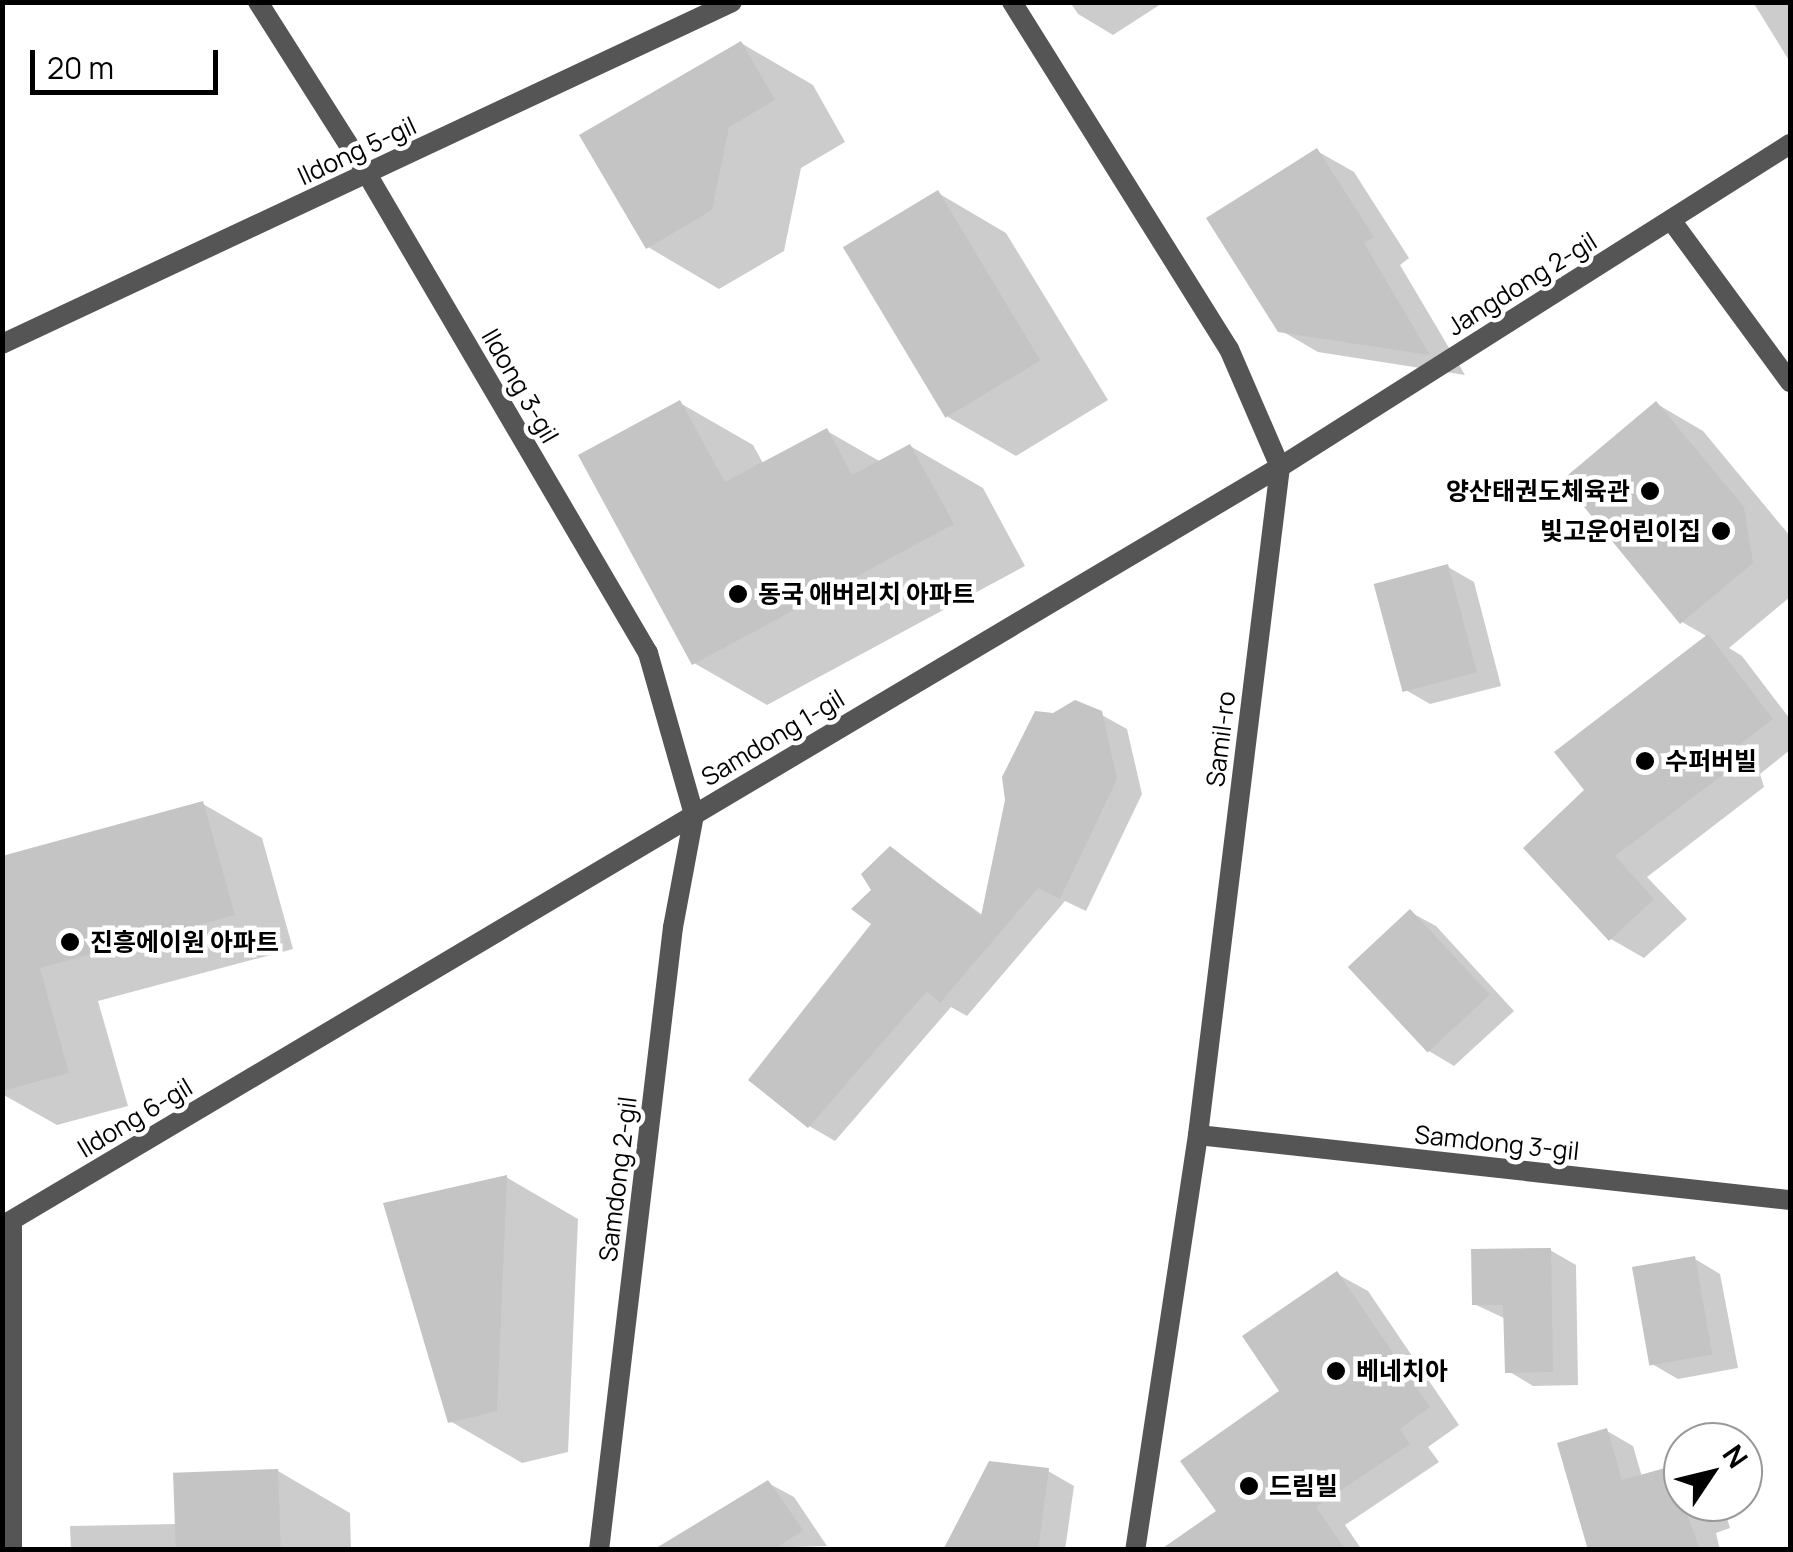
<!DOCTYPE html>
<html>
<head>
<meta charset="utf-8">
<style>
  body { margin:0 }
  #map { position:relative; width:1793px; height:1552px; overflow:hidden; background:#fff; font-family:Manrope,"Noto Sans KR",sans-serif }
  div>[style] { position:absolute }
  .shadow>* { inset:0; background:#0003 }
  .building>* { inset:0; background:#c4c4c4; transform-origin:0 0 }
  .street>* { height:20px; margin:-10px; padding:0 10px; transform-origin:10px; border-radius:10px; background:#555 }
  .dots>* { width:28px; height:28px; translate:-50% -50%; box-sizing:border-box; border:5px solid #fff; border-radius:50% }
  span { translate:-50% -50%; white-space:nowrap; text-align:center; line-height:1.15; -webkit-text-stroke:9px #fff; paint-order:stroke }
  .street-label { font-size:25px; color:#000 }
  .poi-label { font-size:25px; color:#000; font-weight:700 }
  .right { translate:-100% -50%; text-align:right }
  .left { translate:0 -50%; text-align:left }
  .frame { position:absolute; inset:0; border:5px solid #000; pointer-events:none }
  .north { position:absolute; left:1663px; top:1422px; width:100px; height:100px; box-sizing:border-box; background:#fff; border:2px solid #999; border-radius:50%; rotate:55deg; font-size:28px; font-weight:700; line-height:40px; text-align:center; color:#000 }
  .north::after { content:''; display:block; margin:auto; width:35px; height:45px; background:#000; clip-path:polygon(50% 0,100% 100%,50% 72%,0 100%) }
  .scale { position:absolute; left:30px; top:50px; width:188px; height:45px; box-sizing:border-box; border:5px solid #000; border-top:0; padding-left:12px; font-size:30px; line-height:35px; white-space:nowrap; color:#000; -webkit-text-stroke:8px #fff; paint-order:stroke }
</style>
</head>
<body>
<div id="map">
  <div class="shadow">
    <div style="clip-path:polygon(1070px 2px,1164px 2px,1113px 35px,1078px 14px)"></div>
    <div style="clip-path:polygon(1753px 2px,1790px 2px,1790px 62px)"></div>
    <div style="clip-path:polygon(741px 43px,813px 85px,845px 142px,801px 168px,784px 251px,719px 289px,648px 247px)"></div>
    <div style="clip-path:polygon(1317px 151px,1354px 172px,1409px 258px,1400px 265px,1465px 375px,1318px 352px,1280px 330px)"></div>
    <div style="clip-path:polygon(938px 193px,1006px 233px,1108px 400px,1016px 456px,948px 417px)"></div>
    <div style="clip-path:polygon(680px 403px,753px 445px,764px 465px,827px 431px,881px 462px,910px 446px,983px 488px,1025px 566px,767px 705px,694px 663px)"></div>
    <div style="clip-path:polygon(1657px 404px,1703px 431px,1790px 536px,1790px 597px,1729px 648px,1742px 656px,1790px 719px,1790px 750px,1760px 774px,1764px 787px,1647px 877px,1687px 919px,1644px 958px,1611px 939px,1587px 790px,1708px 637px,1682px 622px)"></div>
    <div style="clip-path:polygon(1448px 567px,1474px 582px,1501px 686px,1430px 704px,1404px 689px)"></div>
    <div style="clip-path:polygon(1100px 714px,1127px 729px,1142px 794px,1086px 911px,1065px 901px,967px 1016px,951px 1007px,835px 1141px,809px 1126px,875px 924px,874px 890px,890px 849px,984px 916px)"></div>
    <div style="clip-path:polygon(203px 804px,262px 838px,293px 949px,98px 1001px,128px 1106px,57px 1125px,2px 1094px,2px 858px)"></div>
    <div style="clip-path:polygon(1410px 912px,1436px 926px,1514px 1011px,1454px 1066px,1429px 1051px)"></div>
    <div style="clip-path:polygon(506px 1177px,578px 1219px,568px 1452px,522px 1463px,450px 1421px)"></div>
    <div style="clip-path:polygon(1550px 1250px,1576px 1265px,1578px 1385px,1533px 1386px,1508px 1371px,1506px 1319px,1474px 1304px)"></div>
    <div style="clip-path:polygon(1695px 1259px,1720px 1274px,1738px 1368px,1678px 1379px,1652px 1364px)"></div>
    <div style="clip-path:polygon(1337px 1274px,1368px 1291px,1459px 1425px,1428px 1447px,1439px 1462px,1345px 1525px,1362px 1550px,1204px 1550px)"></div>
    <div style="clip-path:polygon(1607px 1431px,1633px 1446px,1642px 1477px,1683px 1465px,1683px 1502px,1722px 1502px,1730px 1528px,1716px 1533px,1720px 1550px,1594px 1550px)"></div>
    <div style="clip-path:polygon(278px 1471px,350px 1513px,351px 1550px,71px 1550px,70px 1526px,178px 1524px)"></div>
    <div style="clip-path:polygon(1048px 1471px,1074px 1486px,1065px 1550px,951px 1550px)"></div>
    <div style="clip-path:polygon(768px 1483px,794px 1497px,827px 1546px,695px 1550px)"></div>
  </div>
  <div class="building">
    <div style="clip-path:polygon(741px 41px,775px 100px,729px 127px,712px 210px,646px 249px,579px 135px)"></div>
    <div style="clip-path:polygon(1317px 148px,1374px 237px,1364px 243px,1430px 355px,1278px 332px,1206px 218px)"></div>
    <div style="left:938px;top:190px;width:199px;height:111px;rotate:59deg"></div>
    <div style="clip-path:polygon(680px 400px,725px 482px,827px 428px,852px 475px,910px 444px,954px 524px,692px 665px,578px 455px)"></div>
    <div style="clip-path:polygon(1656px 401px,1744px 507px,1753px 563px,1680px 624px,1562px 480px)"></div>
    <div style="left:1448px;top:564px;width:112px;height:77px;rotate:75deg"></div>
    <div style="clip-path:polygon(1708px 634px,1773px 719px,1727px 754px,1732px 768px,1615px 856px,1654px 899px,1609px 941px,1523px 848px,1584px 790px,1554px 752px)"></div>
    <div style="clip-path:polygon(1075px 700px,1102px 711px,1117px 779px,1060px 899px,1038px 888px,940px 1003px,927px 991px,808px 1128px,748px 1080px,871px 924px,851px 909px,871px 890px,861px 874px,890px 846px,981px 916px,1005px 800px,1002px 777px,1035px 711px,1053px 713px)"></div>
    <div style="clip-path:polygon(203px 801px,235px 915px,40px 968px,69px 1073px,2px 1091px,2px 856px)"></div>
    <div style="left:1410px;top:909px;width:117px;height:85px;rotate:47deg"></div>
    <div style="clip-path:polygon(507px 1175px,497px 1411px,448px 1423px,383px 1203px)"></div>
    <div style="clip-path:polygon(1551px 1248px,1553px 1372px,1505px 1373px,1503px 1305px,1472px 1305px,1471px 1249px)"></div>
    <div style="left:1695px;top:1256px;width:100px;height:64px;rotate:80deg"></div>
    <div style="clip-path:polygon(1337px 1271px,1430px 1407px,1400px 1429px,1410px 1444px,1316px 1507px,1346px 1550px,1160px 1550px,1216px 1511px,1180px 1461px,1279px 1391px,1242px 1336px)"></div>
    <div style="clip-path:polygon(1607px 1428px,1622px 1480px,1683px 1463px,1683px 1502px,1700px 1550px,1588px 1550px,1557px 1443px)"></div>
    <div style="clip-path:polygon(989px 1461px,1049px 1468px,1038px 1550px,943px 1550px)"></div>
    <div style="left:278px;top:1469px;width:81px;height:105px;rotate:88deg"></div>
    <div style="clip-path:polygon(768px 1480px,803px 1530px,774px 1550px,653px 1550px)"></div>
  </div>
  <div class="street">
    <div style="left:258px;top:2px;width:204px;rotate:57.6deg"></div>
    <div style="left:367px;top:174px;width:555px;rotate:59.6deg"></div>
    <div style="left:648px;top:653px;width:168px;rotate:74.1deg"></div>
    <div style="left:694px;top:815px;width:114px;rotate:100.6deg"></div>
    <div style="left:673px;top:927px;width:627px;rotate:96.77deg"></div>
    <div style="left:1012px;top:2px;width:409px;rotate:58deg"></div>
    <div style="left:1229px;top:349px;width:129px;rotate:66.6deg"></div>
    <div style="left:1280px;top:467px;width:673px;rotate:97deg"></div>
    <div style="left:1198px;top:1135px;width:420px;rotate:98.6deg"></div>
    <div style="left:1671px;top:220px;width:201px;rotate:53.7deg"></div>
    <div style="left:2px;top:344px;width:806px;rotate:-25.1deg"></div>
    <div style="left:1198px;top:1135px;width:596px;rotate:6.27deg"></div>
    <div style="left:12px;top:1221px;width:329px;rotate:90deg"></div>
    <div style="left:2px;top:1226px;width:1486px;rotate:-30.71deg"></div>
    <div style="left:1280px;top:467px;width:604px;rotate:-32.35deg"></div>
  </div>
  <div class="dots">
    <div style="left:1650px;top:491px;background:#000"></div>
    <div style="left:1721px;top:531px;background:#000"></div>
    <div style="left:738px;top:594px;background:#000"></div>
    <div style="left:1645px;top:761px;background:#000"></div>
    <div style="left:70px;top:942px;background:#000"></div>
    <div style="left:1336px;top:1371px;background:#000"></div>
    <div style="left:1249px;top:1486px;background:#000"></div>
  </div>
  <div class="street-label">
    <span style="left:357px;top:151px;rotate:-25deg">Ildong 5-gil</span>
    <span style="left:1522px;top:284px;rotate:-32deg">Jangdong 2-gil</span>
    <span style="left:520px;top:386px;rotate:60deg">Ildong 3-gil</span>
    <span style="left:773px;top:738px;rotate:-31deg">Samdong 1-gil</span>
    <span style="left:1221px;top:739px;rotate:-83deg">Samil-ro</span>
    <span style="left:135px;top:1118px;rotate:-31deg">Ildong 6-gil</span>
    <span style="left:1497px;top:1143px;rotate:6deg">Samdong 3-gil</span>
    <span style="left:618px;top:1179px;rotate:-83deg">Samdong 2-gil</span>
  </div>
  <div class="poi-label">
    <span class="right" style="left:1630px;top:491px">양산태권도체육관</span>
    <span class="right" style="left:1701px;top:531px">빛고운어린이집</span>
    <span class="left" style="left:758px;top:594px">동국 애버리치 아파트</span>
    <span class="left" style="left:1665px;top:761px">수퍼버빌</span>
    <span class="left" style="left:90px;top:942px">진흥에이원 아파트</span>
    <span class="left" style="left:1356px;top:1371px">베네치아</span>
    <span class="left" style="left:1269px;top:1486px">드림빌</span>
  </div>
  <div class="frame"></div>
  <div class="north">N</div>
  <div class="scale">20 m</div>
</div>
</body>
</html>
